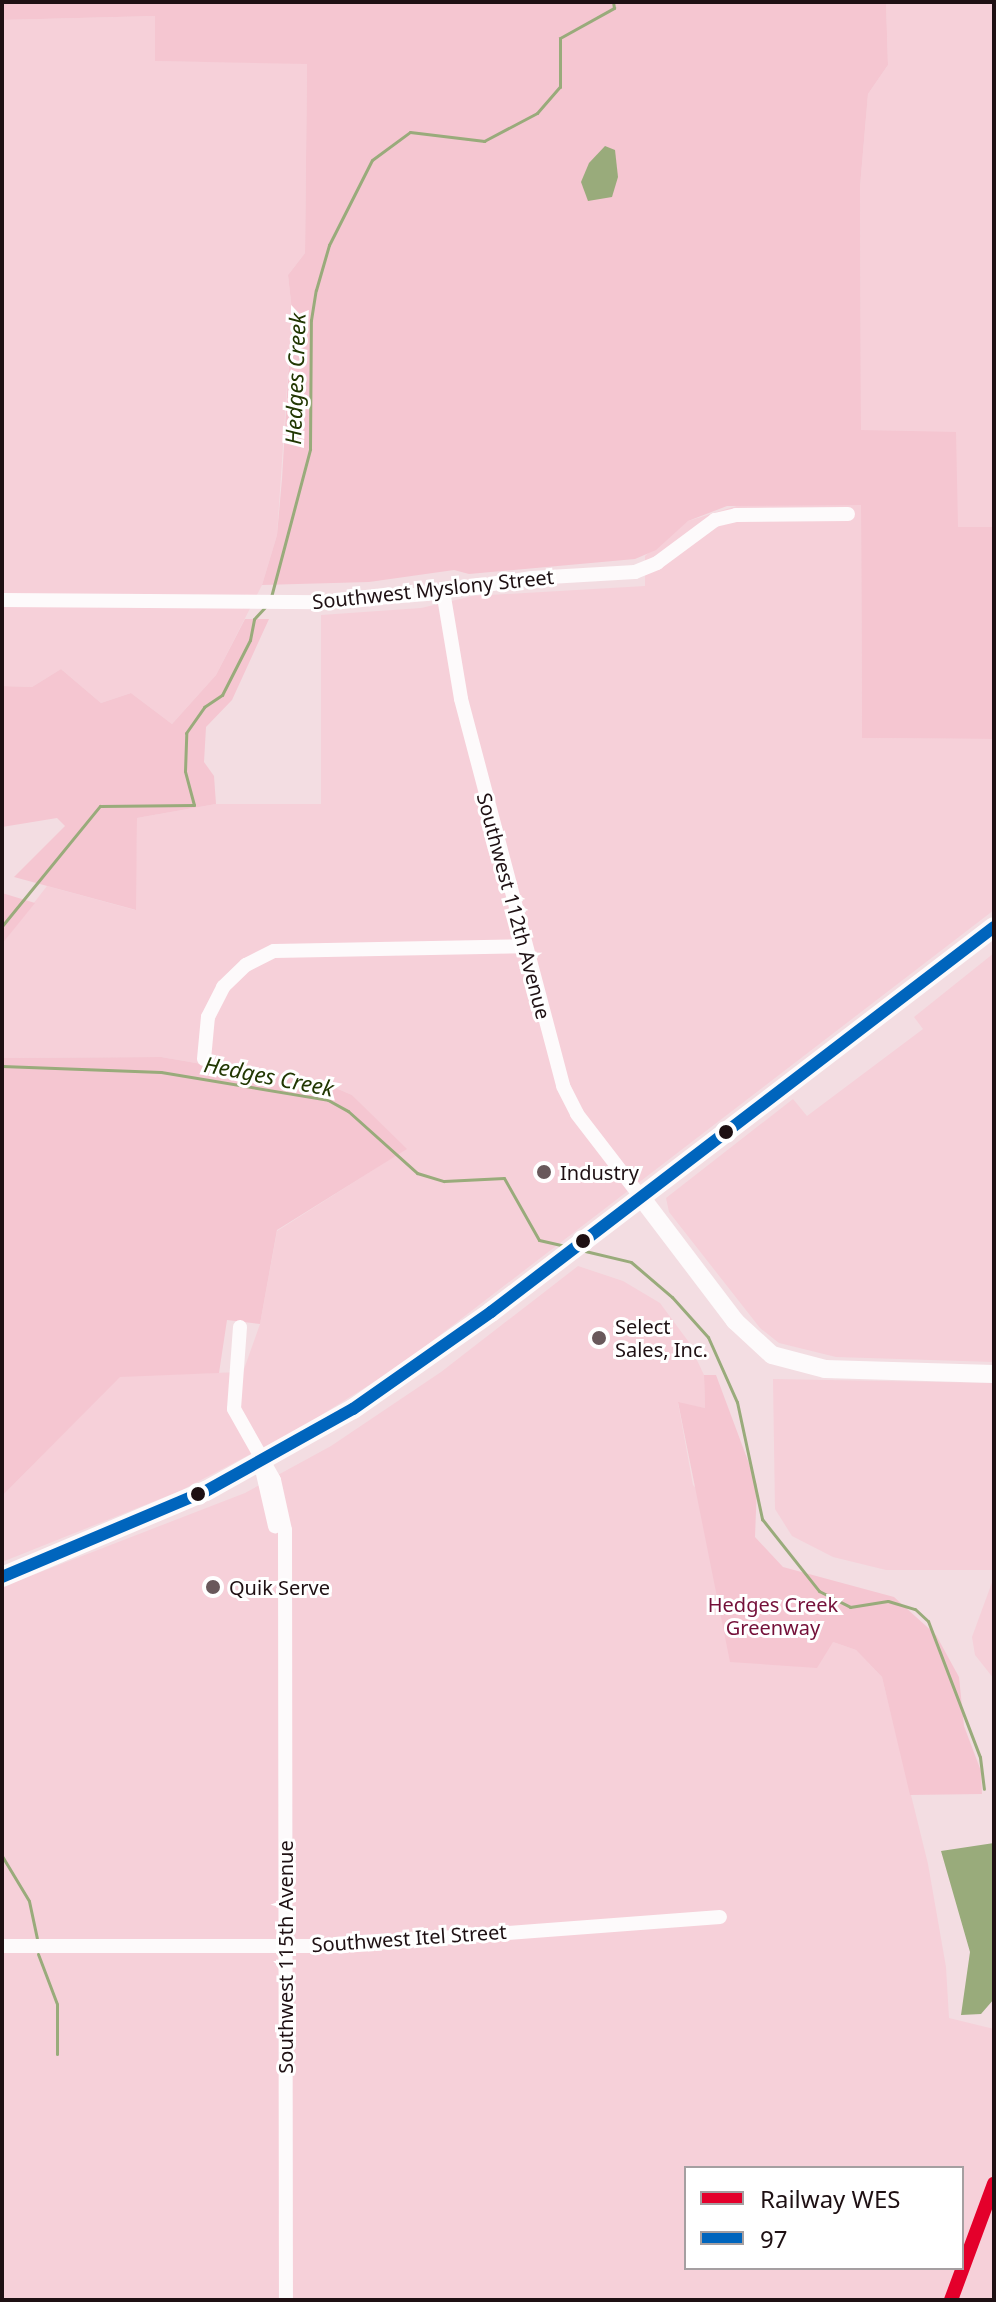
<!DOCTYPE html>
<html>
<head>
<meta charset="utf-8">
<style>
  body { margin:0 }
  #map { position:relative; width:996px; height:2302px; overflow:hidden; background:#f3dde2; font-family:"Noto Sans",sans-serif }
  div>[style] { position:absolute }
  .built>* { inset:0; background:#f6d0d9 }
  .green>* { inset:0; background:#f5c6d1 }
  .water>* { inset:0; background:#99ab7b }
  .stream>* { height:3px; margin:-1.5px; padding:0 1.5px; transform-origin:1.5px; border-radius:1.5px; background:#99ab7b }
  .minor>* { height:14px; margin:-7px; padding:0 7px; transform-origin:7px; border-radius:7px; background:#fdfafb }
  .major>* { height:18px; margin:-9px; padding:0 9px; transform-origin:9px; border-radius:9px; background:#fdfafb }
  .highway>* { height:20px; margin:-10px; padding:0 10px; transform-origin:10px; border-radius:10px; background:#fdfafb }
  .bus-1>* { height:12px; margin:-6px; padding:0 6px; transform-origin:6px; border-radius:6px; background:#0065bd }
  .rail-1>* { height:14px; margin:-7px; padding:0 7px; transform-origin:7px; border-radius:7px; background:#e4002b }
  .dots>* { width:22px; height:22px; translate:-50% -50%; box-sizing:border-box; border:4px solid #fff; border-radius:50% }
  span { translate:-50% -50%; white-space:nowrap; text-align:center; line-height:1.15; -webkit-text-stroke:6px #fff; paint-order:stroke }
  .street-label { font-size:20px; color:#1e1013 }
  .poi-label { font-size:20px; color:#1e1013 }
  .left { translate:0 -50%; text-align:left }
  .park-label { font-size:20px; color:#741039 }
  .water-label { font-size:22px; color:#213702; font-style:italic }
  .frame { position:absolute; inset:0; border:4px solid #1e1013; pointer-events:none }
  .legend { position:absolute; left:684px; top:2166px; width:280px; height:104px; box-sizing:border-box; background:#fff; border:2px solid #a59fa1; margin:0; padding:10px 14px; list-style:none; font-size:24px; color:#1e1013 }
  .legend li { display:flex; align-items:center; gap:16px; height:40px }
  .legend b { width:40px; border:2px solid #a59fa1 }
</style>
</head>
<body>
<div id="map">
  <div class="built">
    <div style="clip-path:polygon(886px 2px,994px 2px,994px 546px,958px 527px,861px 430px,860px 187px,868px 94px,888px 65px)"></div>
    <div style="clip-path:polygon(155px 16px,156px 61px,307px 63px,305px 253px,288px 275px,292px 311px,277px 535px,262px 585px,216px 675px,172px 724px,131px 693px,101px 703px,61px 669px,32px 687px,2px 686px,2px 20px)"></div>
    <div style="clip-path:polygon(743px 504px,861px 505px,862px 738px,994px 739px,994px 910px,401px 1365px,302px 1427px,180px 1491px,2px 1562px,2px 1496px,120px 1376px,243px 1372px,260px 1324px,277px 1231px,406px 1149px,352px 1095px,331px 1086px,161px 1057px,2px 1058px,2px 944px,47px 886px,135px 910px,137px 818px,216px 804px,321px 804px,321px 615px,421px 608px,473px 596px,645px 586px,645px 556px,688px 521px)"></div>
    <div style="clip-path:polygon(994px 953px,994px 1362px,836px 1357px,779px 1343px,760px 1328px,669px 1212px,666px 1198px,793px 1099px,807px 1116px,923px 1029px,914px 1017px)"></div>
    <div style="clip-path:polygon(evenodd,578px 1266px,623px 1281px,660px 1303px,688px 1341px,704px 1375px,705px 1408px,678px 1403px,693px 1485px,833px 1642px,856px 1650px,882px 1677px,928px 1864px,946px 1967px,949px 2018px,994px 2029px,994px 2300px,2px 2300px,2px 1587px,245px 1493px,331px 1446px,441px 1372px,578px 1266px,686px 2168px,962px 2168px,962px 2268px,686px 2268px,686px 2168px)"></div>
    <div style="clip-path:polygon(773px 1379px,994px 1383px,994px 1570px,886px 1570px,833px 1557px,792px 1536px,775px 1509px)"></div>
    <div style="clip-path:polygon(994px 1577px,994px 1679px,975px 1655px,972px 1637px)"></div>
  </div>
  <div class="green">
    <div style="clip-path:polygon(2px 2px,886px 2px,888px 65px,868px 94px,860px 187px,861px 430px,956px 432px,958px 527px,992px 527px,994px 546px,994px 739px,862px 738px,861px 505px,727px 506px,688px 521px,656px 550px,635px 559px,469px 574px,454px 570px,369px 582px,262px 585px,277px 535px,282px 479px,292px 311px,288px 275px,305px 253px,307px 64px,155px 61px,155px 16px,2px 20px)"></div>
    <div style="clip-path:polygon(245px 619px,269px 619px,232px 700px,206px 727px,204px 762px,214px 776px,216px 804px,137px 818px,136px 910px,14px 877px,65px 826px,57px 818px,2px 827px,2px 686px,32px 687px,61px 669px,101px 703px,131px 693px,172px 724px,216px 675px)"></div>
    <div style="clip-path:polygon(2px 893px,35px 903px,2px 944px)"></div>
    <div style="clip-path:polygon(161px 1057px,331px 1086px,352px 1095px,407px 1149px,277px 1230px,260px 1324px,227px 1320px,219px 1373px,120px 1377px,2px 1496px,2px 1058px)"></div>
    <div style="clip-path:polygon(704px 1375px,716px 1375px,757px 1485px,755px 1537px,783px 1567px,894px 1597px,936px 1635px,959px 1677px,964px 1726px,981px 1771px,982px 1794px,910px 1795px,882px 1677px,856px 1650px,833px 1642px,817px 1668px,730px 1662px,678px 1402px,705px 1408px)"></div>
  </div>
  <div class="water">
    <div style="clip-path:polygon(605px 146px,615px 150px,618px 177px,612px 197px,588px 201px,581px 182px,589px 163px)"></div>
    <div style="clip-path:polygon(994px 1843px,994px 1999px,981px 2014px,961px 2015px,970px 1952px,941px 1851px)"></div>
  </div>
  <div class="stream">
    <div style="left:271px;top:597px;width:153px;rotate:-75.2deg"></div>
    <div style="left:310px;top:449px;width:129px;rotate:-89.6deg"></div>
    <div style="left:311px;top:320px;width:30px;rotate:-81deg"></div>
    <div style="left:316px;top:290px;width:47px;rotate:-73.9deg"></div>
    <div style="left:329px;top:245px;width:95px;rotate:-63.2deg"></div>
    <div style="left:372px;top:160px;width:47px;rotate:-36.4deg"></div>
    <div style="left:410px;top:132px;width:75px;rotate:6.9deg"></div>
    <div style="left:484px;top:141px;width:60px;rotate:-27.8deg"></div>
    <div style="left:537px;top:113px;width:35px;rotate:-49deg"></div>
    <div style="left:560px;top:87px;width:49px;rotate:-90deg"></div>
    <div style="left:560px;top:38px;width:62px;rotate:-29.1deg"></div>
    <div style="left:614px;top:8px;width:6px;rotate:-99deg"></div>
    <div style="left:2px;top:926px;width:155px;rotate:-50.8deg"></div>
    <div style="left:100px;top:806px;width:94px;rotate:-0.6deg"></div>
    <div style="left:194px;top:805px;width:35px;rotate:-105deg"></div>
    <div style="left:185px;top:771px;width:38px;rotate:-88deg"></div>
    <div style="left:186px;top:733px;width:32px;rotate:-55deg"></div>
    <div style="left:204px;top:707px;width:22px;rotate:-34deg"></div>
    <div style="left:222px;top:695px;width:62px;rotate:-63deg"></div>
    <div style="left:250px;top:640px;width:21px;rotate:-79deg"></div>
    <div style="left:254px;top:619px;width:16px;rotate:-47deg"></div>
    <div style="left:2px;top:1066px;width:159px;rotate:2.2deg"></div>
    <div style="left:161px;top:1072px;width:169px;rotate:9.5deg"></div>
    <div style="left:328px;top:1100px;width:23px;rotate:29deg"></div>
    <div style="left:348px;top:1111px;width:93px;rotate:41.9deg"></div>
    <div style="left:417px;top:1173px;width:28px;rotate:17deg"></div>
    <div style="left:444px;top:1181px;width:60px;rotate:-2.9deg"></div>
    <div style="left:504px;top:1178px;width:71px;rotate:60.6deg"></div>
    <div style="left:539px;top:1240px;width:27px;rotate:13deg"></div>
    <div style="left:585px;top:1251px;width:47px;rotate:13.4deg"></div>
    <div style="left:631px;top:1262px;width:54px;rotate:40.5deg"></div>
    <div style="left:672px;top:1297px;width:54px;rotate:48deg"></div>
    <div style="left:708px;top:1337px;width:71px;rotate:66deg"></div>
    <div style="left:737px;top:1402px;width:120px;rotate:77.9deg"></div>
    <div style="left:762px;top:1519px;width:92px;rotate:51.6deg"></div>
    <div style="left:819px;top:1591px;width:35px;rotate:27deg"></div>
    <div style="left:850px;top:1607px;width:38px;rotate:-9deg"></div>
    <div style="left:888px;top:1601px;width:28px;rotate:17deg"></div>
    <div style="left:915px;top:1609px;width:18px;rotate:43deg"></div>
    <div style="left:928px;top:1621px;width:146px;rotate:69.1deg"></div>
    <div style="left:980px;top:1757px;width:32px;rotate:83deg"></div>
    <div style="left:2px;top:1856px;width:52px;rotate:59deg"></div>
    <div style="left:29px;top:1901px;width:38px;rotate:78deg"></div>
    <div style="left:38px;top:1954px;width:53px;rotate:69.2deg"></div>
    <div style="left:57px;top:2004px;width:50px;rotate:90deg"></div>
  </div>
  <div class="minor">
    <div style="left:443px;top:591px;width:109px;rotate:80.5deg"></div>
    <div style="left:461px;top:699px;width:400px;rotate:75.2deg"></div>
    <div style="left:563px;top:1086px;width:31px;rotate:63deg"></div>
    <div style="left:577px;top:1114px;width:105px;rotate:52.4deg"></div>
    <div style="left:2px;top:600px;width:324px;rotate:0.4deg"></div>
    <div style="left:326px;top:602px;width:101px;rotate:-4.5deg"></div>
    <div style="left:427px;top:594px;width:106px;rotate:-8.7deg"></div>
    <div style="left:532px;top:578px;width:103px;rotate:-3.3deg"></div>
    <div style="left:635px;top:572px;width:24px;rotate:-22deg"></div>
    <div style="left:657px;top:563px;width:72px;rotate:-36.6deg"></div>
    <div style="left:715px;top:520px;width:22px;rotate:-13deg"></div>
    <div style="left:736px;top:515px;width:112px;rotate:-0.5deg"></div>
    <div style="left:204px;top:1059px;width:42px;rotate:-84.6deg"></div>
    <div style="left:208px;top:1017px;width:34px;rotate:-63deg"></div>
    <div style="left:223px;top:987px;width:32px;rotate:-44deg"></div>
    <div style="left:246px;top:965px;width:31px;rotate:-27deg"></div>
    <div style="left:274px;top:951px;width:251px;rotate:-1.1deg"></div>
    <div style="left:240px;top:1327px;width:82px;rotate:94.2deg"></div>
    <div style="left:234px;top:1409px;width:81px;rotate:60.6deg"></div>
    <div style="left:274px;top:1480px;width:51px;rotate:77.6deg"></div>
    <div style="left:285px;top:1530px;width:770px;rotate:89.93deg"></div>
    <div style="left:261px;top:1465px;width:63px;rotate:77.1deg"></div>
    <div style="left:2px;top:1946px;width:333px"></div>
    <div style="left:335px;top:1946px;width:386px;rotate:-4.3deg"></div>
  </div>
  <div class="major">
    <div style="left:641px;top:1197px;width:156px;rotate:52.8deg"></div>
    <div style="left:735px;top:1321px;width:50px;rotate:42.6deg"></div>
    <div style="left:772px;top:1355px;width:55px;rotate:14.8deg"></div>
    <div style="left:825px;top:1369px;width:169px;rotate:1.7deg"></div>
  </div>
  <div class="highway">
    <div style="left:2px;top:1577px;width:221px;rotate:-22.9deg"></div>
    <div style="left:206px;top:1491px;width:168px;rotate:-29.2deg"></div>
    <div style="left:353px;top:1409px;width:169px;rotate:-35.1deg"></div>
    <div style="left:491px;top:1312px;width:633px;rotate:-37.43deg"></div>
  </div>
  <div class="bus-1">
    <div style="left:2px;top:1577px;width:221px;rotate:-22.9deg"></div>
    <div style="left:206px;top:1491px;width:168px;rotate:-29.2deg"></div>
    <div style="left:353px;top:1409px;width:169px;rotate:-35.1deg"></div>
    <div style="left:491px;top:1312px;width:633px;rotate:-37.43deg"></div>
  </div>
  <div class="rail-1">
    <div style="left:951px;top:2300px;width:124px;rotate:-69.7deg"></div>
  </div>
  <div class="dots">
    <div style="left:726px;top:1132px;background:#1e1013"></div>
    <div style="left:544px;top:1172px;background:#69585b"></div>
    <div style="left:583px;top:1241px;background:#1e1013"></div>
    <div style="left:599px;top:1338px;background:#69585b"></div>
    <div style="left:198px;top:1494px;background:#1e1013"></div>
    <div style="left:213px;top:1587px;background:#69585b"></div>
  </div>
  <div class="street-label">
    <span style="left:433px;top:589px;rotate:-6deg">Southwest Myslony Street</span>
    <span style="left:514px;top:906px;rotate:75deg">Southwest 112th Avenue</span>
    <span style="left:409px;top:1938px;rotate:-4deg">Southwest Itel Street</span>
    <span style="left:285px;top:1957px;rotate:-90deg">Southwest 115th Avenue</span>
  </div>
  <div class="poi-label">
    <span class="left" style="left:560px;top:1172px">Industry</span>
    <span class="left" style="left:615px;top:1338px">Select<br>Sales, Inc.</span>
    <span class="left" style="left:229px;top:1587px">Quik Serve</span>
  </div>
  <div class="park-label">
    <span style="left:773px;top:1616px">Hedges Creek<br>Greenway</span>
  </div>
  <div class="water-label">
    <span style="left:295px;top:379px;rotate:-88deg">Hedges Creek</span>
    <span style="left:269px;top:1076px;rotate:11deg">Hedges Creek</span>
  </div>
  <div class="frame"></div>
  <ul class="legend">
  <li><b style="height:10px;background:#e4002b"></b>Railway WES</li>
  <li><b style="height:10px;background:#0065bd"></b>97</li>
  </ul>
</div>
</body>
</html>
